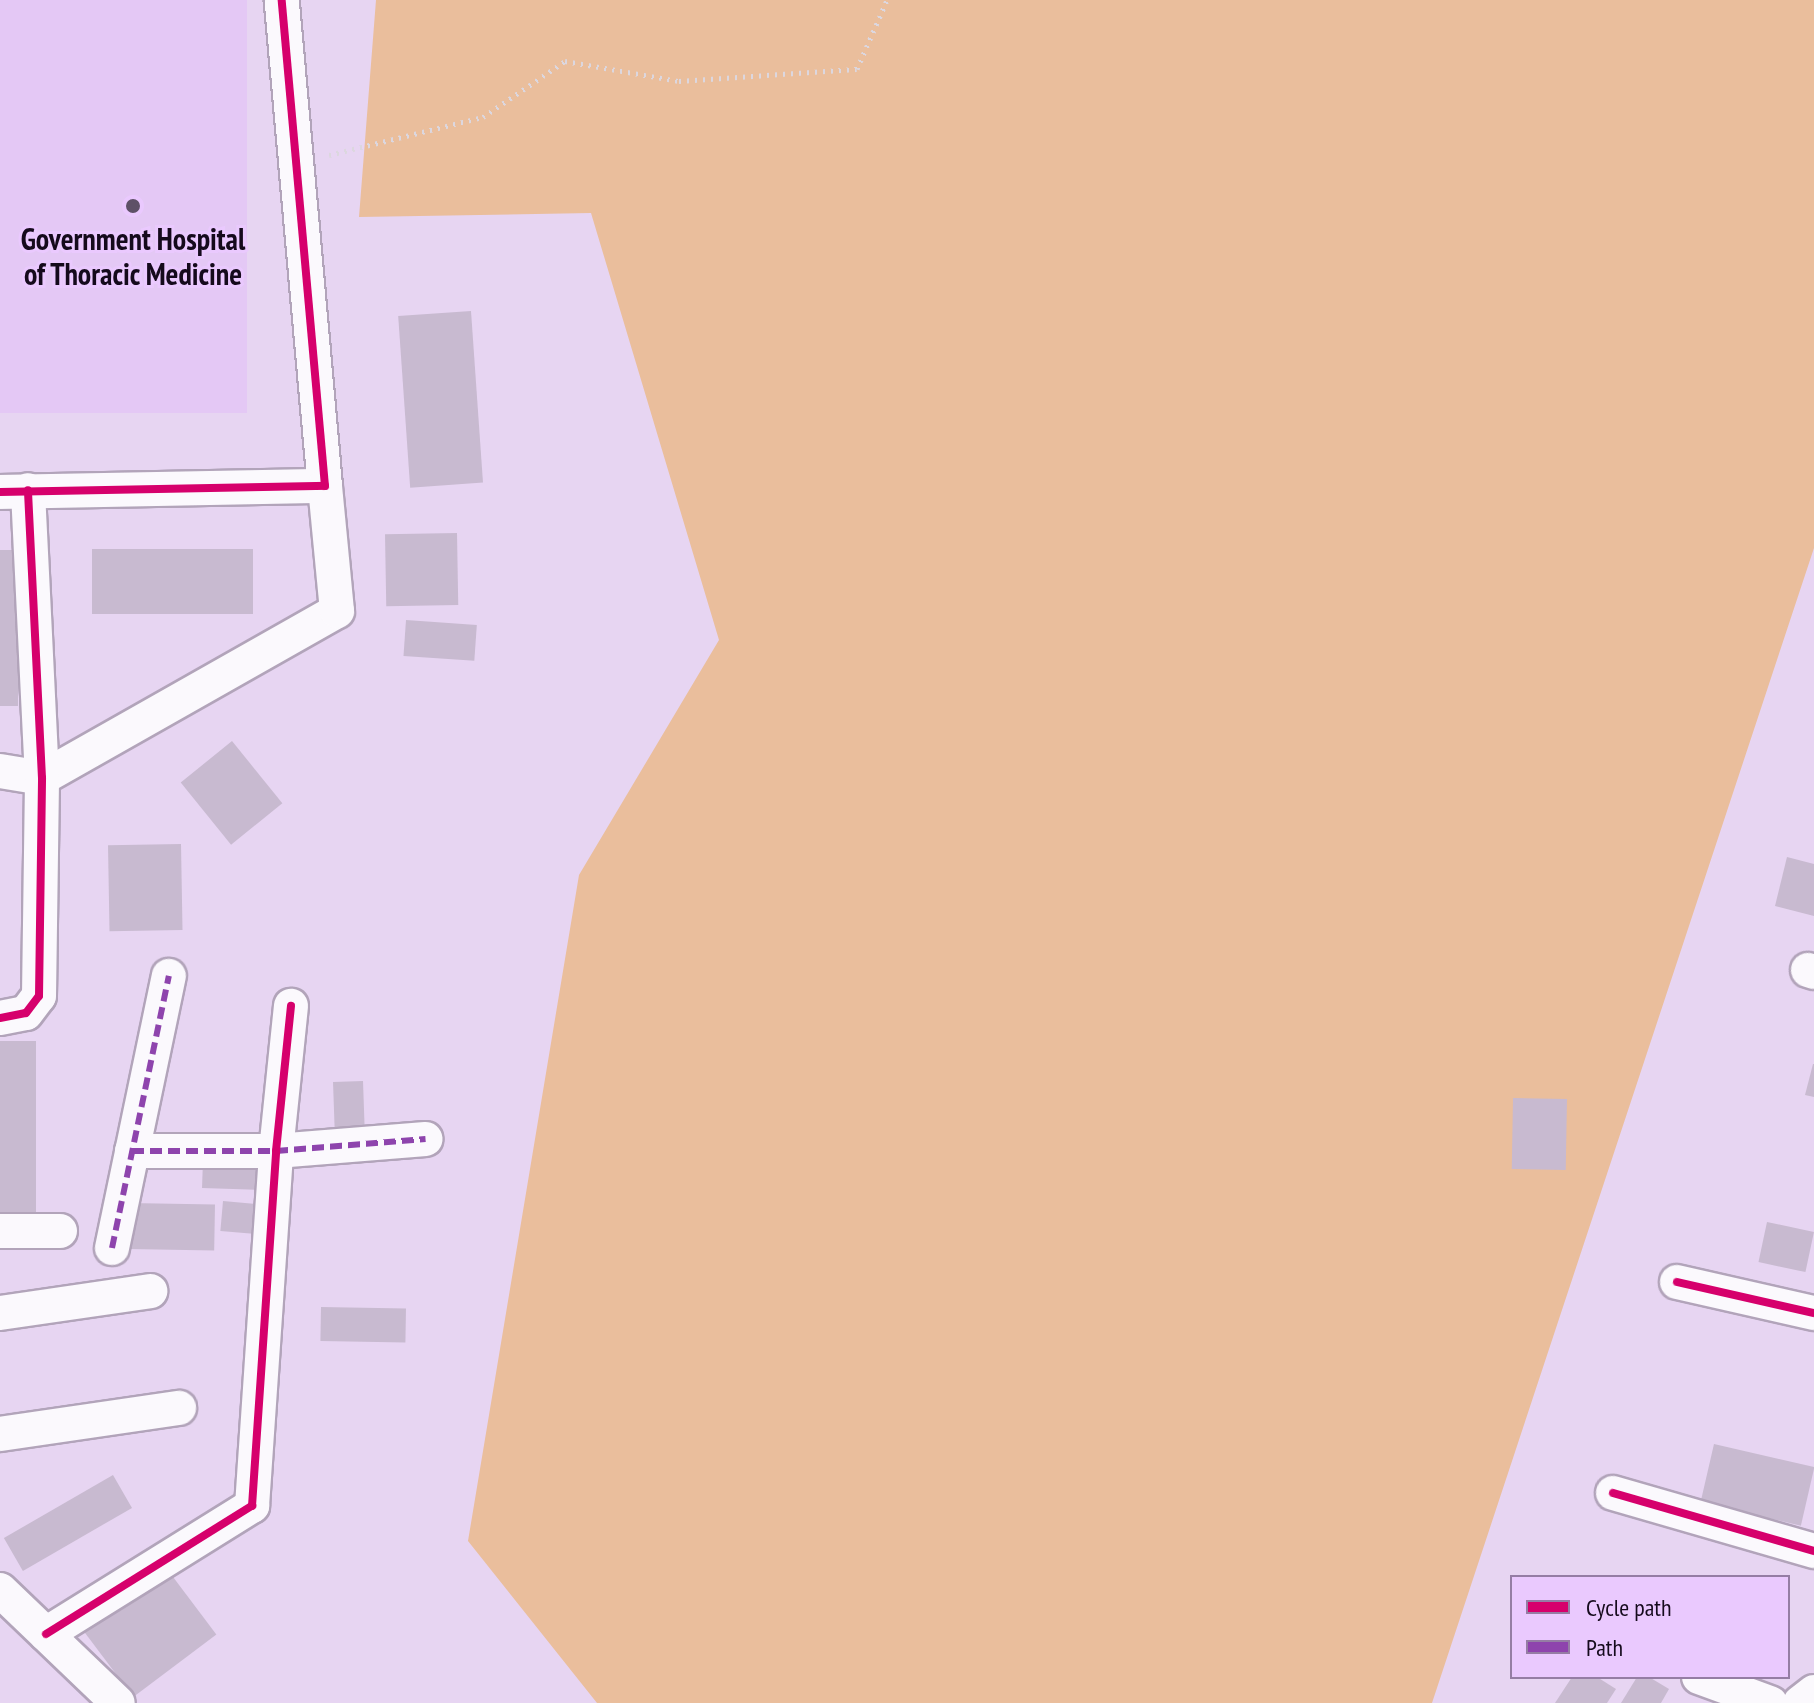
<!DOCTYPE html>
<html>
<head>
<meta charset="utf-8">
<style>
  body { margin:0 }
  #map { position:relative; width:1814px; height:1703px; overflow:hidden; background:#e7d5f2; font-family:"PT Sans Narrow",sans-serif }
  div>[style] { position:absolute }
  .built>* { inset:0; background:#e4c8f5; transform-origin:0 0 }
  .green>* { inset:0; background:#eabe9c }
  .building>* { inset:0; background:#c8bad0; transform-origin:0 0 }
  .path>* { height:5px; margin-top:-2.5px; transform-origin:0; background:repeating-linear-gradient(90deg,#dcd7df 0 2px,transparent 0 8px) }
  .roads { filter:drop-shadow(2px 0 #b2a4ba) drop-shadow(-2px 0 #b2a4ba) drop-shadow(0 2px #b2a4ba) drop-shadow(0 -2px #b2a4ba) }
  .street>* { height:34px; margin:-17px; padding:0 17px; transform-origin:17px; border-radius:17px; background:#fbf9fd }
  .quiet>* { height:6px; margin-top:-3px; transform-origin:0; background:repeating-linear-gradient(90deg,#8e44ad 0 12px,transparent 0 18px) }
  .cycleway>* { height:8px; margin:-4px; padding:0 4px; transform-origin:4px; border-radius:4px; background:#d6006c }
  .dots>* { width:22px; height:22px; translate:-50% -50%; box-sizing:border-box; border:4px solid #eac9fe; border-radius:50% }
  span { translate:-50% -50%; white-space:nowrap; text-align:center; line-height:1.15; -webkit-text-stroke:6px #eac9fe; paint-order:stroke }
  .poi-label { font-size:30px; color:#150a1c; font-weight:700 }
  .legend { position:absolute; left:1510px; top:1575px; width:280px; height:104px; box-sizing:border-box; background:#eac9fe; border:2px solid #957da4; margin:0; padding:10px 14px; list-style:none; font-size:24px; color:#150a1c }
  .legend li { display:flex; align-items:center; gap:16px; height:40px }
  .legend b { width:40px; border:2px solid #957da4 }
</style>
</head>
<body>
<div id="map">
  <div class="built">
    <div style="left:0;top:0;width:247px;height:413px"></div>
  </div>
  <div class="green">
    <div style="clip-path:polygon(376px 0,1814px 0,1814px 548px,1432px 1703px,597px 1703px,468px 1541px,579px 875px,719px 640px,591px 213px,359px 217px)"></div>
  </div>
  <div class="building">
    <div style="left:471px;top:311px;width:172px;height:73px;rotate:86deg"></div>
    <div style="left:457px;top:533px;width:72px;height:72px;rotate:89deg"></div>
    <div style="left:253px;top:549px;width:65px;height:161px;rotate:90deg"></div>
    <div style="left:0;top:550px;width:18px;height:156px"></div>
    <div style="left:406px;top:620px;width:71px;height:36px;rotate:4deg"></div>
    <div style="left:232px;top:741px;width:80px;height:66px;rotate:51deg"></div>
    <div style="left:181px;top:844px;width:86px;height:73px;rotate:89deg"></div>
    <div style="clip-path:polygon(1787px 857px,1814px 864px,1814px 916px,1775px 906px)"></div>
    <div style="left:0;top:1041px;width:36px;height:174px"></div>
    <div style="clip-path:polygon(1813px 1064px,1814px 1064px,1814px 1097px,1805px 1095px)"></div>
    <div style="left:363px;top:1081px;width:49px;height:30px;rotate:88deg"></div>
    <div style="left:1513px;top:1098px;width:54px;height:71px;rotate:1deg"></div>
    <div style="left:203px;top:1160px;width:59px;height:28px;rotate:2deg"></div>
    <div style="left:223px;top:1201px;width:45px;height:30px;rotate:5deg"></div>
    <div style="left:129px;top:1203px;width:86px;height:46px;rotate:1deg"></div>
    <div style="left:1767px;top:1222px;width:48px;height:41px;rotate:12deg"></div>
    <div style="left:321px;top:1307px;width:85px;height:34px;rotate:1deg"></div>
    <div style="left:1714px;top:1444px;width:103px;height:60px;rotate:13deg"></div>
    <div style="left:113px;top:1475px;width:38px;height:126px;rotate:60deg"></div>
    <div style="left:164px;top:1565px;width:87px;height:104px;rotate:53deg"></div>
    <div style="clip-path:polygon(1572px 1677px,1597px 1677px,1616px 1689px,1607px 1703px,1555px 1703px)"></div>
    <div style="clip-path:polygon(1637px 1677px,1649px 1677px,1669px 1689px,1661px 1703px,1621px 1703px)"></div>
  </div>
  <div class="path">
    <div style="left:329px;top:155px;width:159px;rotate:-13.9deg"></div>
    <div style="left:483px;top:117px;width:99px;rotate:-34.3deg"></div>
    <div style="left:565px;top:61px;width:116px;rotate:10deg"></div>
    <div style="left:679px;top:81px;width:178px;rotate:-3.9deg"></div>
    <div style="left:857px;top:69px;width:75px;rotate:-66.5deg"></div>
  </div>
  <div class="roads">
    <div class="street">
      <div style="left:0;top:492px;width:325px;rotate:-1.1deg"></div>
      <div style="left:325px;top:486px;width:488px;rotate:-95.1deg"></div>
      <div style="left:0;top:771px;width:43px;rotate:9.5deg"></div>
      <div style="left:42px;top:778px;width:339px;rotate:-29.5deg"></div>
      <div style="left:337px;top:611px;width:126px;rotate:-95.5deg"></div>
      <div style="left:1808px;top:970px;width:6px;rotate:18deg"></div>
      <div style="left:0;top:1018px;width:26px;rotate:-11deg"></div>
      <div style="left:26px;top:1013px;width:21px;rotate:-53deg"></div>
      <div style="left:39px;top:996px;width:218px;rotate:-89.2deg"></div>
      <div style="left:42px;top:778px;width:288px;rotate:-92.8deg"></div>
      <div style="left:132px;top:1151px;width:144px"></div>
      <div style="left:276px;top:1151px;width:150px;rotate:-4.6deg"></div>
      <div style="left:0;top:1231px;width:60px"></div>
      <div style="left:112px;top:1248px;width:278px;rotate:-78.2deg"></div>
      <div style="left:1677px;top:1282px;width:140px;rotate:12.8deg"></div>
      <div style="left:0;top:1313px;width:152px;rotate:-8.3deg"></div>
      <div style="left:0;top:1434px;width:181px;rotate:-8.3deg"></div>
      <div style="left:1613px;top:1493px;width:209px;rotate:16.1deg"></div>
      <div style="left:0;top:1590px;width:163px;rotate:43.8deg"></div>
      <div style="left:46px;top:1634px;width:243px;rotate:-31.9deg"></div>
      <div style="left:252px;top:1506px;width:356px;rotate:-86.1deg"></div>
      <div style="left:276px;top:1151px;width:146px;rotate:-84.1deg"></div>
      <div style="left:1699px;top:1677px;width:76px;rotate:20.1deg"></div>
      <div style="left:1800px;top:1703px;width:18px;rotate:-38deg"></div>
    </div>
  </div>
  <div class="quiet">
    <div style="left:132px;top:1151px;width:144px"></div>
    <div style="left:276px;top:1151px;width:150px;rotate:-4.6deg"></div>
    <div style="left:112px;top:1248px;width:278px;rotate:-78.2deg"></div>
  </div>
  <div class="cycleway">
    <div style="left:0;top:492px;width:325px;rotate:-1.1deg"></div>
    <div style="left:325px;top:486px;width:488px;rotate:-95.1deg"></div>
    <div style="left:0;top:1018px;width:26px;rotate:-11deg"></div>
    <div style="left:26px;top:1013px;width:21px;rotate:-53deg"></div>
    <div style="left:39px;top:996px;width:218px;rotate:-89.2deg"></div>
    <div style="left:42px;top:778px;width:288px;rotate:-92.8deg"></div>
    <div style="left:1677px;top:1282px;width:140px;rotate:12.8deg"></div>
    <div style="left:1613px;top:1493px;width:209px;rotate:16.1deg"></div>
    <div style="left:46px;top:1634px;width:243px;rotate:-31.9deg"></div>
    <div style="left:252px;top:1506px;width:356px;rotate:-86.1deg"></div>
    <div style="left:276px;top:1151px;width:146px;rotate:-84.1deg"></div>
  </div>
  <div class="dots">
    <div style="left:133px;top:206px;background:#5e5167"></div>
  </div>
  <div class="poi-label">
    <span style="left:133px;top:256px">Government Hospital<br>of Thoracic Medicine</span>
  </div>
  <ul class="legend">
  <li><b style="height:10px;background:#d6006c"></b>Cycle path</li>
  <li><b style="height:10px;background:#8e44ad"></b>Path</li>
  </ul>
</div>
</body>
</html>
